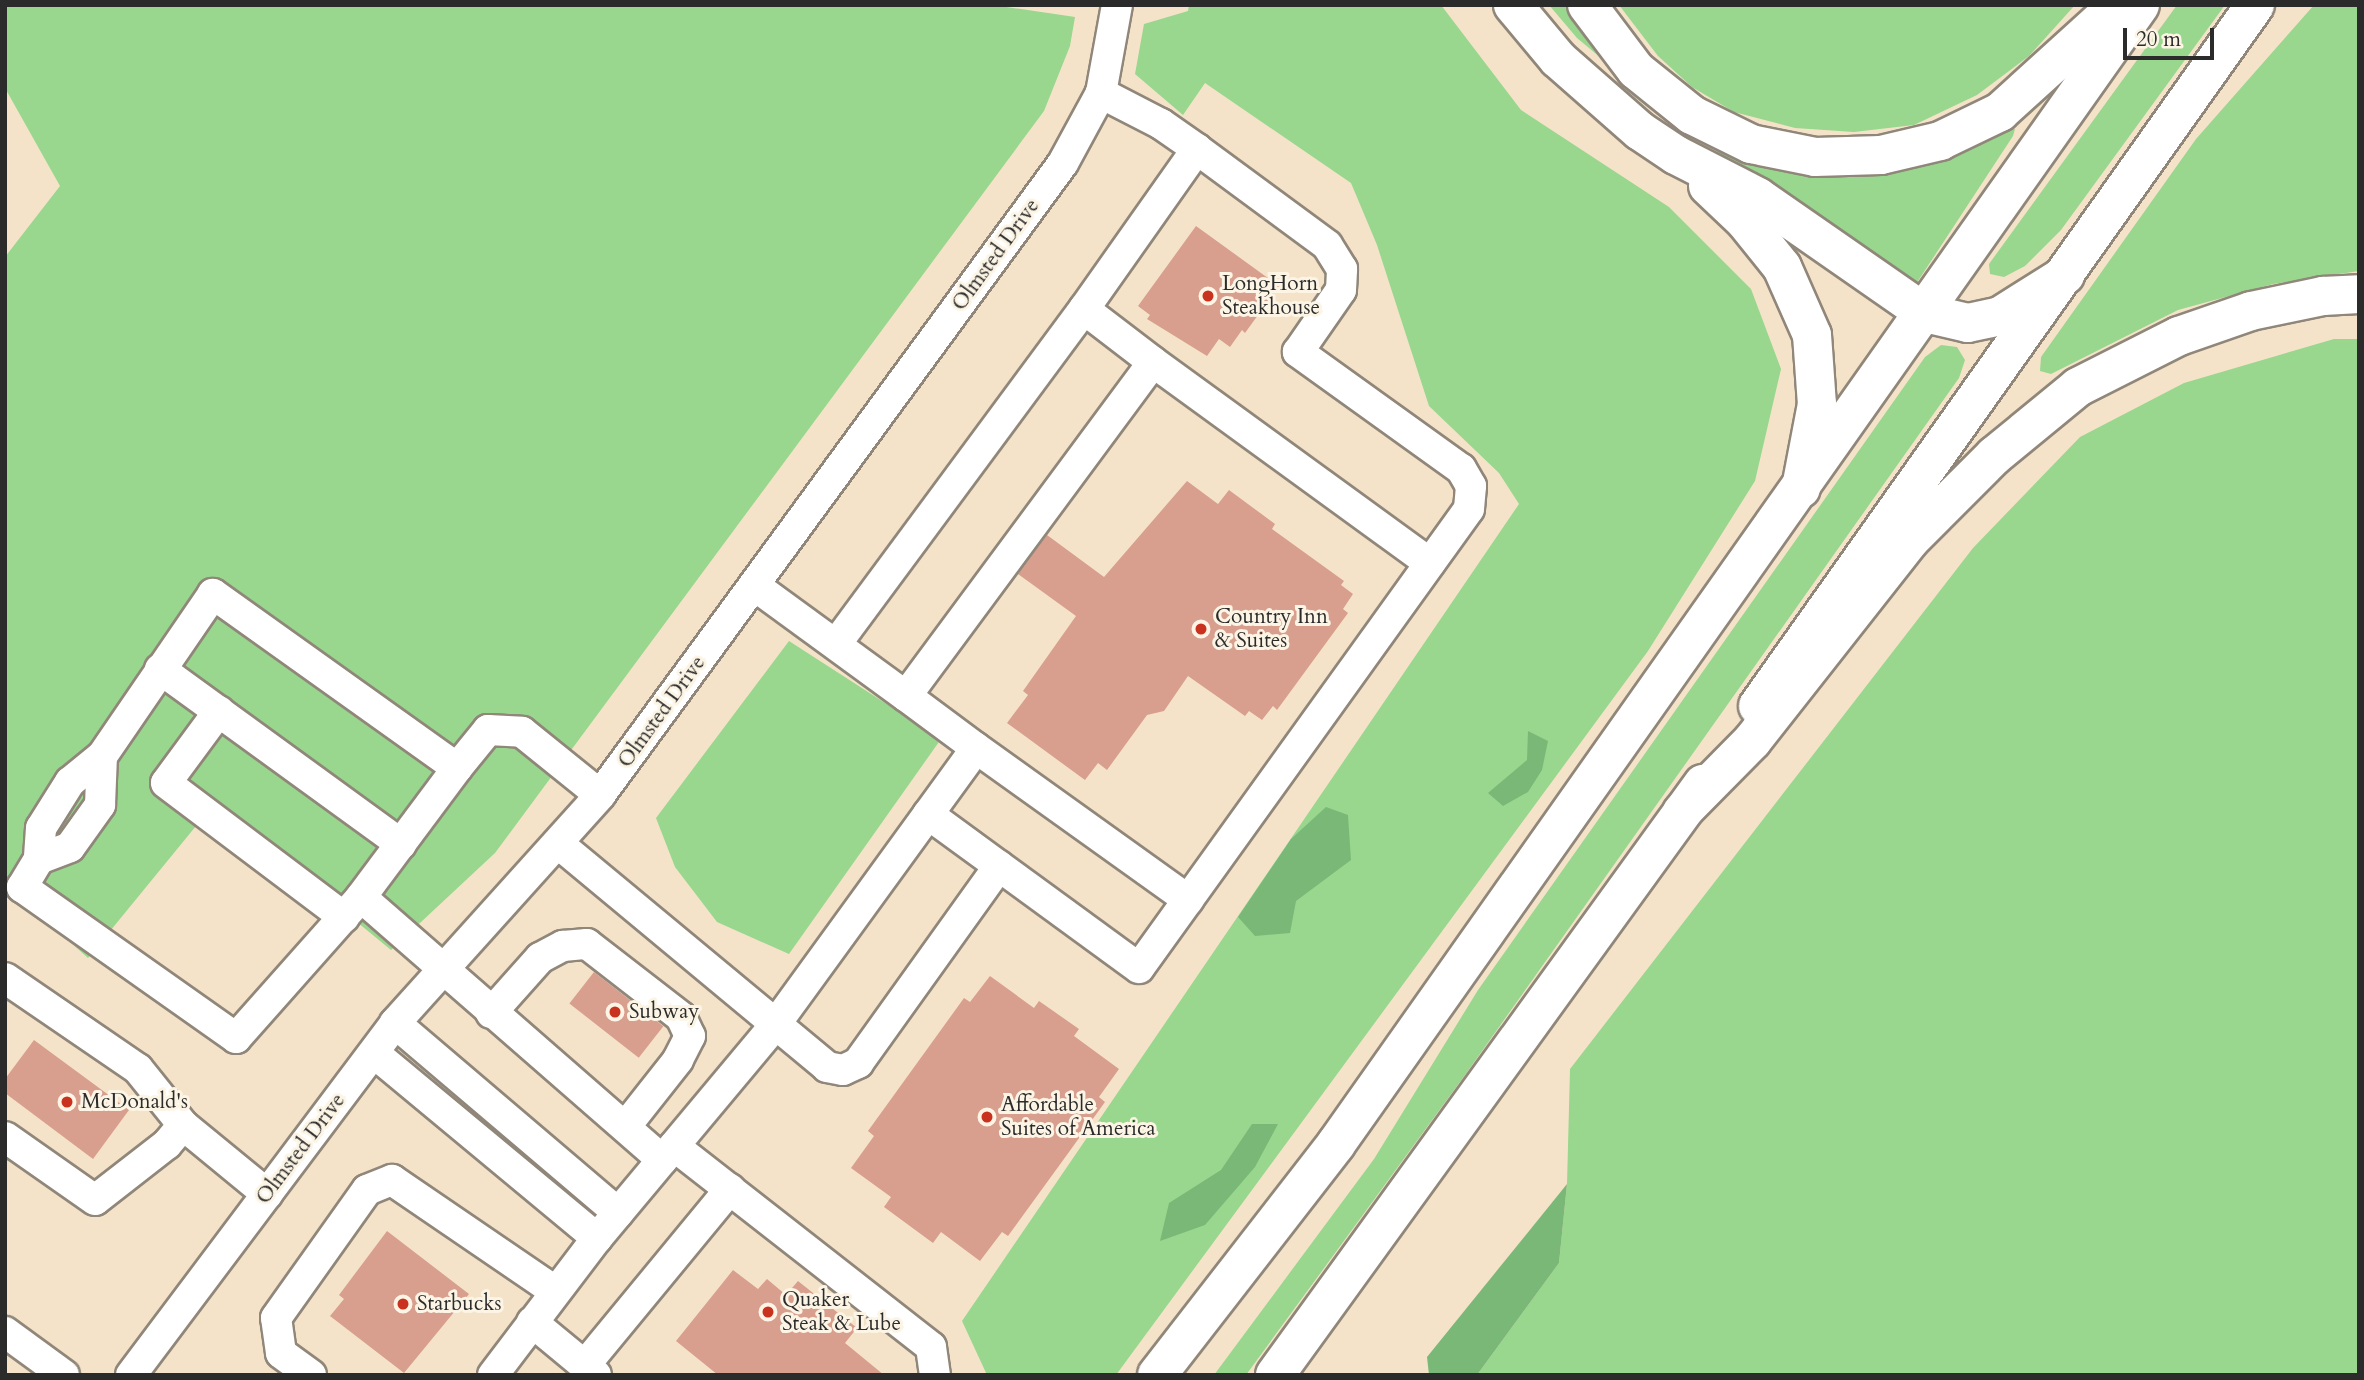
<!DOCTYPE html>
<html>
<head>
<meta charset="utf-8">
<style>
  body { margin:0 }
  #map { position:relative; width:2364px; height:1380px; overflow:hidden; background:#f5e3c9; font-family:Cardo,serif }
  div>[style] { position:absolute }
  .green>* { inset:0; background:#98d78d }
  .forest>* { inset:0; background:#7ab878 }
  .building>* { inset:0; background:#d89e8e; transform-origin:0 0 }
  .roads { filter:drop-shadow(2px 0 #90877a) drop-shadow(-2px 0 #90877a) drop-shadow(0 2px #90877a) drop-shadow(0 -2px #90877a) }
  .minor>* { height:30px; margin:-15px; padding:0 15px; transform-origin:15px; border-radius:15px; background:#fff }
  .major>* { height:38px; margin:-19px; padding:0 19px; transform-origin:19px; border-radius:19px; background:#fff }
  .highway>* { height:38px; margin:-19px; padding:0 19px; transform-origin:19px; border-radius:19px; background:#fff }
  .dots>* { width:19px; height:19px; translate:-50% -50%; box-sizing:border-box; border:4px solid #fcf5e5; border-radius:50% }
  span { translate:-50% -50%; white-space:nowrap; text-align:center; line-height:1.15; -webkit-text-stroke:6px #fcf5e5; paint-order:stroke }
  .street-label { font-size:21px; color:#2b2b2b }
  .poi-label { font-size:21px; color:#2b2b2b }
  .left { translate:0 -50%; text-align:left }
  .frame { position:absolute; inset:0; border:7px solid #2b2b2b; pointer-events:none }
  .scale { position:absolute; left:2123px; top:28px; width:91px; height:32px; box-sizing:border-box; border:4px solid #2b2b2b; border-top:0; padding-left:9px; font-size:21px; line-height:24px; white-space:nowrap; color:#2b2b2b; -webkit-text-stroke:5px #fcf5e5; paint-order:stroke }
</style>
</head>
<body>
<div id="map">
  <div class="green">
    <div style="clip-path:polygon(5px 5px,993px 5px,1075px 17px,1070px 46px,1044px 111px,495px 853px,391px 950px,214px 804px,88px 958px,5px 884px,5px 257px,60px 186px,5px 88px)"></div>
    <div style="clip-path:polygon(1189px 5px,1441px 5px,1521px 110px,1669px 207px,1751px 289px,1781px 369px,1755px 481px,1648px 651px,1116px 1375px,987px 1375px,962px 1321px,1519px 504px,1499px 473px,1429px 406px,1377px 245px,1351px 183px,1205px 83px,1183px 115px,1135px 74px,1144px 24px,1188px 11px)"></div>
    <div style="clip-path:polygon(1549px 5px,1568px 5px,1601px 58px,1577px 38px)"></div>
    <div style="clip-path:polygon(1619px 5px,2075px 5px,2029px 56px,1977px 95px,1914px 125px,1854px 132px,1795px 128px,1734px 112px,1692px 87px,1658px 56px)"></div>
    <div style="clip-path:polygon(2177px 5px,2225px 5px,2061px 230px,2025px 266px,2004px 277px,1990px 274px,1989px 264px)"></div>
    <div style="clip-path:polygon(2314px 5px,2359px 5px,2359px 271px,2273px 284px,2178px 310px,2051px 374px,2040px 371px,2041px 357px,2196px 139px)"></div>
    <div style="clip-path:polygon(2007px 129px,2015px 129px,2013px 136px,1914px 287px,1717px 152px,1723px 142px,1865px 171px,1923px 165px)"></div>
    <div style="clip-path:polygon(2334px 339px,2359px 339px,2359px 1375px,1477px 1375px,1559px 1263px,1567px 1184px,1570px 1069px,1973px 548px,2080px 437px,2184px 383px)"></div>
    <div style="clip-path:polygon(1941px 345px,1957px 347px,1965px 360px,1959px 378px,1465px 1075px,1246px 1375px,1214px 1375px,1374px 1159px,1478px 990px,1925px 357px)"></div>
    <div style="clip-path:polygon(789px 641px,941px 739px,789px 954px,717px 922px,675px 867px,656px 818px)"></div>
  </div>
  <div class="forest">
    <div style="clip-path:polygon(1528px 731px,1548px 741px,1542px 770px,1528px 792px,1503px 806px,1488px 793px,1527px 760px)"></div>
    <div style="clip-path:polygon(1326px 807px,1348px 815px,1351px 860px,1296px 901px,1290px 933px,1255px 936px,1238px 917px,1291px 839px)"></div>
    <div style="clip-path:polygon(1252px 1124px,1278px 1124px,1255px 1167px,1205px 1225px,1160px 1241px,1169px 1203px,1221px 1170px)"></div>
    <div style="clip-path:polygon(1567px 1184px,1559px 1263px,1477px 1375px,1429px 1375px,1427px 1357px)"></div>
  </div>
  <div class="building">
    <div style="clip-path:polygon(1196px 226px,1279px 286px,1245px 333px,1242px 330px,1230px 347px,1219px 339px,1207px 356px,1147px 319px,1150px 315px,1138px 306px)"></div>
    <div style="clip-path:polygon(1187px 481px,1218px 504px,1229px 490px,1275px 524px,1272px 529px,1344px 581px,1341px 585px,1353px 594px,1343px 609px,1348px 613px,1277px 710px,1273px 706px,1262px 720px,1249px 711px,1245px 716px,1188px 676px,1164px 711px,1147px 715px,1107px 770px,1098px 763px,1085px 780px,1007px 723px,1028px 695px,1023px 691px,1076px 616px,1018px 574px,1047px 535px,1104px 577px)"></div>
    <div style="left:594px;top:972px;width:88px;height:40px;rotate:38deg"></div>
    <div style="clip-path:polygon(990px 976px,1034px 1008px,1039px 1001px,1079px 1029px,1074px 1036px,1119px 1069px,1099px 1097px,1105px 1102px,1069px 1152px,1008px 1236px,1002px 1232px,980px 1261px,941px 1232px,933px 1243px,884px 1207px,891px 1197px,851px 1168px,874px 1136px,868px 1131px,964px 998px,970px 1002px)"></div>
    <div style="clip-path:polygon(34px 1040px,129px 1110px,93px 1159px,5px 1093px,5px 1079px)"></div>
    <div style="clip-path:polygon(387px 1231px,469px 1294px,404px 1373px,330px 1316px,344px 1299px,339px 1295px)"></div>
    <div style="clip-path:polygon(733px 1270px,758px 1289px,767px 1279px,786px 1295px,798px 1281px,857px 1328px,845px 1343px,884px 1375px,718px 1375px,676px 1341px)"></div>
  </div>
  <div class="roads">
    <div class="minor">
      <div style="left:1153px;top:362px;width:342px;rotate:36deg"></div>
      <div style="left:755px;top:586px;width:187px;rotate:36.1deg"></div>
      <div style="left:906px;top:696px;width:415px;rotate:-53.5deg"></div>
      <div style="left:1153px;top:362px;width:87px;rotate:-142.5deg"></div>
      <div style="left:1084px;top:309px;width:196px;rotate:-54.8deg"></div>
      <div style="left:1197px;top:149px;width:44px;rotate:-145.2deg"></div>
      <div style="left:1161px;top:124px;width:68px;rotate:-152.7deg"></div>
      <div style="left:836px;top:644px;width:417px;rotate:-53.5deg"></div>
      <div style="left:160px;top:669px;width:298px;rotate:36deg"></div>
      <div style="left:219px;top:711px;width:89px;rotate:126.4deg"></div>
      <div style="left:166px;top:783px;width:223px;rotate:37deg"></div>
      <div style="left:976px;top:748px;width:261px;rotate:35.6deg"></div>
      <div style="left:457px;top:768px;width:49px;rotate:-50.8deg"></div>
      <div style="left:488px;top:730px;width:34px;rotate:3deg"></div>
      <div style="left:522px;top:732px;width:100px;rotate:38.9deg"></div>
      <div style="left:560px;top:845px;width:347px;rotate:39.7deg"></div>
      <div style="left:827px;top:1067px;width:16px;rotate:11deg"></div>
      <div style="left:843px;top:1070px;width:17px;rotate:-25deg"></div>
      <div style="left:858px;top:1063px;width:242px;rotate:-54.4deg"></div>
      <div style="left:999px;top:866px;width:88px;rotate:-143.8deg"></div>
      <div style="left:39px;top:859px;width:33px;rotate:-21deg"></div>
      <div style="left:70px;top:847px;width:52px;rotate:-54.5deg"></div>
      <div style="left:100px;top:805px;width:49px;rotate:-87.7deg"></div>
      <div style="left:999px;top:866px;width:173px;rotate:36.1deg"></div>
      <div style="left:1139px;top:968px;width:565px;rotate:-54.29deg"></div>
      <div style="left:1469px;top:509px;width:23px;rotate:-85deg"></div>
      <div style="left:1471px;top:486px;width:20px;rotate:-120deg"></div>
      <div style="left:1461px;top:469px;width:201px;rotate:-144.3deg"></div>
      <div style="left:1298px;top:352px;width:75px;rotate:-55.3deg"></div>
      <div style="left:1341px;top:290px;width:21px;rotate:-87deg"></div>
      <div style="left:1342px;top:269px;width:28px;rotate:-122deg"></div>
      <div style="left:1327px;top:245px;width:162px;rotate:-143.6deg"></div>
      <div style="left:361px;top:897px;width:161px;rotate:-53.3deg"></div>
      <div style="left:457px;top:768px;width:300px;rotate:-144.5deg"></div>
      <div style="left:213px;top:594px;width:196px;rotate:124.4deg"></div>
      <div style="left:102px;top:756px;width:41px;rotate:140.9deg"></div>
      <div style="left:70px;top:782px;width:54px;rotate:122.2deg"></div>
      <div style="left:41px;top:828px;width:31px;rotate:94deg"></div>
      <div style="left:39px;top:859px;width:33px;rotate:121deg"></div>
      <div style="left:22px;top:887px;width:262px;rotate:35.2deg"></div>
      <div style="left:236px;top:1038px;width:188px;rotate:-48.4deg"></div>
      <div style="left:361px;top:897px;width:400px;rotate:41.1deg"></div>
      <div style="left:5px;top:978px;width:161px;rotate:34.4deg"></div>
      <div style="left:138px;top:1069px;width:72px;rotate:51.2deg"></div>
      <div style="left:183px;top:1125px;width:25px;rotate:130deg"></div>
      <div style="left:167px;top:1144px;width:91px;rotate:142.1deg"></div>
      <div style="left:95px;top:1200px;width:110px;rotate:-145deg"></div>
      <div style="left:491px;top:1013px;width:74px;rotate:-48.3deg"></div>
      <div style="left:540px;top:958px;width:26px;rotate:-28deg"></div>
      <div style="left:563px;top:946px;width:24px;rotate:-5deg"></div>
      <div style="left:587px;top:944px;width:119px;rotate:37.8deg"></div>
      <div style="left:681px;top:1017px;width:21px;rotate:65deg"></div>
      <div style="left:690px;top:1036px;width:27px;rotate:117deg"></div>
      <div style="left:678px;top:1060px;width:85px;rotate:128.3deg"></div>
      <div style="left:395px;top:1023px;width:293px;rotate:40.4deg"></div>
      <div style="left:374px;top:1053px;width:290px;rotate:39.7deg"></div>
      <div style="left:183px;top:1125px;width:109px;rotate:39.4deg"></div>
      <div style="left:674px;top:1146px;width:326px;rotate:38deg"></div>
      <div style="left:931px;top:1347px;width:28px;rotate:82deg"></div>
      <div style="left:532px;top:1322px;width:83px;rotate:39.6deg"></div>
      <div style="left:5px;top:1332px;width:73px;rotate:36.1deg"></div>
      <div style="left:585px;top:1365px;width:228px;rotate:-50.5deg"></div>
      <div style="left:131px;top:1375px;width:440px;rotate:-53.1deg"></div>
      <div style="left:395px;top:1023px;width:307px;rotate:-48deg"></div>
      <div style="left:600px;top:795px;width:783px;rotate:-53.77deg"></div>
      <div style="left:1063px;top:163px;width:80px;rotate:-61.5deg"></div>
      <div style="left:1101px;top:93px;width:89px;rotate:-79.7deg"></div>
      <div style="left:311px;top:1375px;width:37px;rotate:-144deg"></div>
      <div style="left:281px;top:1353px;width:35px;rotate:-98deg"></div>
      <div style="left:276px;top:1318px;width:157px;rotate:-54.6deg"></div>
      <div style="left:367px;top:1190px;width:27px;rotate:-22deg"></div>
      <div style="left:392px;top:1180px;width:197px;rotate:34.3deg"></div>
      <div style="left:493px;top:1375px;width:172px;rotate:-52.8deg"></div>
      <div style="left:597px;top:1238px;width:278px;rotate:-50.1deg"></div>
      <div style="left:775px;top:1025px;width:342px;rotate:-54deg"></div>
      <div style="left:976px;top:748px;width:87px;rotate:-143.4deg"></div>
    </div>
    <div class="major">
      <div style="left:1758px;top:706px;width:859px;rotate:-54.66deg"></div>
      <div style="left:1157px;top:1375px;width:292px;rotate:-52.2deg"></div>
      <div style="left:1336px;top:1144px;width:1394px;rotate:-54.78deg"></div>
      <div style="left:1275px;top:1375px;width:730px;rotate:-54.09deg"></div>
    </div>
    <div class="highway">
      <div style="left:1513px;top:5px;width:70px;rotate:50.2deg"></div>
      <div style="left:1558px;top:59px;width:109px;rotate:41.3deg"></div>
      <div style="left:1640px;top:131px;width:43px;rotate:33.7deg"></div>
      <div style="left:1676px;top:155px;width:92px;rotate:27.1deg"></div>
      <div style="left:1758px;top:197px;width:203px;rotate:34.8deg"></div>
      <div style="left:1925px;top:313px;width:44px;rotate:13.1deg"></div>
      <div style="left:1968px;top:323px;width:33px;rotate:-12deg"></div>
      <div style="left:2000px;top:316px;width:77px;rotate:-32.2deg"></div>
      <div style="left:1587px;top:5px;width:81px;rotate:53deg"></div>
      <div style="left:1636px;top:70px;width:72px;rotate:38.8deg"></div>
      <div style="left:1692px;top:115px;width:66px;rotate:26.2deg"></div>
      <div style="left:1751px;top:144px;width:65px;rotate:11.5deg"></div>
      <div style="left:1815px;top:157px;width:66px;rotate:-1.7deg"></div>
      <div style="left:1881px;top:155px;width:61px;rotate:-13.3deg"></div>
      <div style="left:1940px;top:141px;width:67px;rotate:-25.8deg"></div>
      <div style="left:2000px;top:112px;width:159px;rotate:-42.2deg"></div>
      <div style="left:1708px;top:186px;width:51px;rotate:43.4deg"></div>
      <div style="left:1745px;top:221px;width:59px;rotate:51.2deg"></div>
      <div style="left:1782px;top:267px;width:74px;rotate:66.2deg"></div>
      <div style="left:1812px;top:335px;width:69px;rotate:85.9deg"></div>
      <div style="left:1817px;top:404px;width:86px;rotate:100.8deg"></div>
      <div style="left:1682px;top:812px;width:100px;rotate:-45.4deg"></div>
      <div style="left:1752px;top:741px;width:256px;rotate:-51.8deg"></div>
      <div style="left:1910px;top:540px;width:119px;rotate:-45deg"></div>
      <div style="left:1994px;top:456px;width:109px;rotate:-39.4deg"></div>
      <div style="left:2078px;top:387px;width:113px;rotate:-26.8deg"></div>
      <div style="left:2179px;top:336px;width:76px;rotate:-19.1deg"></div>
      <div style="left:2251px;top:311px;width:74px;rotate:-11.8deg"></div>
      <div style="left:2323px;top:296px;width:36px;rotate:-3deg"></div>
    </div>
  </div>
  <div class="dots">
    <div style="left:1208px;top:296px;background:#c8321e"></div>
    <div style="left:1201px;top:629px;background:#c8321e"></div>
    <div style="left:615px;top:1012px;background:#c8321e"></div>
    <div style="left:67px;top:1102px;background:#c8321e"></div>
    <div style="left:987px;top:1117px;background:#c8321e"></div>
    <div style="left:403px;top:1304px;background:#c8321e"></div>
    <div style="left:768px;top:1312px;background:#c8321e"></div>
  </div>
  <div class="street-label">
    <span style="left:996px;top:255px;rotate:-54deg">Olmsted Drive</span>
    <span style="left:662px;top:712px;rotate:-54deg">Olmsted Drive</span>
    <span style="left:301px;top:1149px;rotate:-53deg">Olmsted Drive</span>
  </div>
  <div class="poi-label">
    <span class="left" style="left:1222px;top:296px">LongHorn<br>Steakhouse</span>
    <span class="left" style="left:1215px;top:629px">Country Inn<br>&amp; Suites</span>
    <span class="left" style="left:629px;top:1012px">Subway</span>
    <span class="left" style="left:81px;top:1102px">McDonald's</span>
    <span class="left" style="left:1001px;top:1117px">Affordable<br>Suites of America</span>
    <span class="left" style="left:782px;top:1312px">Quaker<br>Steak &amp; Lube</span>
    <span class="left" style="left:417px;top:1304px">Starbucks</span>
  </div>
  <div class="frame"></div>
  <div class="scale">20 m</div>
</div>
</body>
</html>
